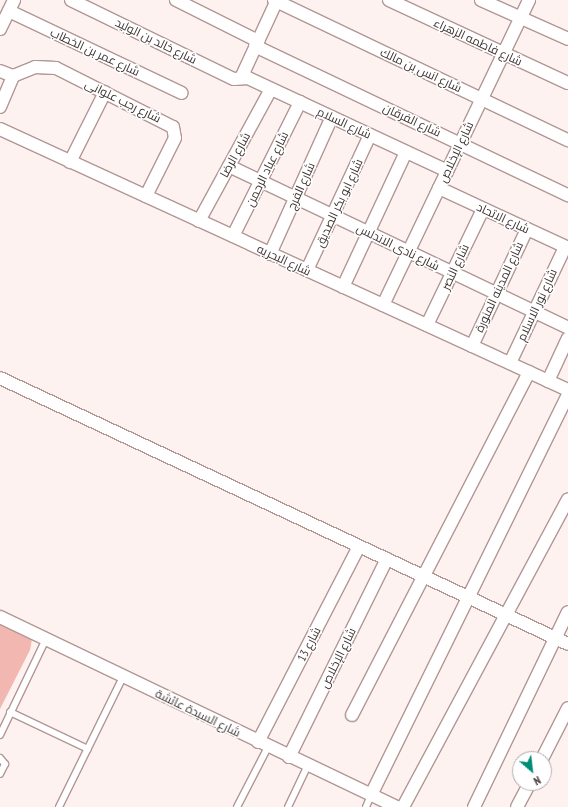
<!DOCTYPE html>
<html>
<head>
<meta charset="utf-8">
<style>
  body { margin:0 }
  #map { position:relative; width:568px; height:807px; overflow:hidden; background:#fdf2f0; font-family:"PT Sans Narrow",Cairo,sans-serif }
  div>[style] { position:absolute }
  .green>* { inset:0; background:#f3b7b1 }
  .roads { filter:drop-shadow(1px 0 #b29795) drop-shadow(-1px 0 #b29795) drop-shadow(0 1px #b29795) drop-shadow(0 -1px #b29795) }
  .lane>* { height:6px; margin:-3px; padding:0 3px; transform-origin:3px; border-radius:3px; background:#fff }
  .street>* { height:12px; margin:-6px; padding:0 6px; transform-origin:6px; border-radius:6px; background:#fff }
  span { translate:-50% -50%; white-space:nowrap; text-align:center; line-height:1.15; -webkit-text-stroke:3px #fff; paint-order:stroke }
  .street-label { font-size:12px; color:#3e3332 }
  .north { position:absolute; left:512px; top:751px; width:40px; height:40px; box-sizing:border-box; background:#fff; border:1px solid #b2adad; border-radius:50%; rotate:152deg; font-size:11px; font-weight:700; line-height:16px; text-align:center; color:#3e3332 }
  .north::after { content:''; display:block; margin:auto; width:14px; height:18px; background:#008d75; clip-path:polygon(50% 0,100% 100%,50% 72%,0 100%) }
</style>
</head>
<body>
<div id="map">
  <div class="green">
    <div style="clip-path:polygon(0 623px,32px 639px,30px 650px,0 709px)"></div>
  </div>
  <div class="roads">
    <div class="lane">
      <div style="left:10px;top:712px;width:86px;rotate:25.4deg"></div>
      <div style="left:0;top:735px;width:106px;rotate:-64.4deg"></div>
      <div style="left:0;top:758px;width:8px;rotate:50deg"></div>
      <div style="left:5px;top:764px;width:11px;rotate:117deg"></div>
      <div style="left:59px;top:807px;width:145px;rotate:-63.8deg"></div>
      <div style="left:237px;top:807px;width:68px;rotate:-62.7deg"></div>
      <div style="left:288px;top:807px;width:47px;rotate:-64.5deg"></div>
      <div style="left:366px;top:807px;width:13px;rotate:-67deg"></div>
    </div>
    <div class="street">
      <div style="left:71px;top:0;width:181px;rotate:25.9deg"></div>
      <div style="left:234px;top:79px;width:14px;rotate:-4deg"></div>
      <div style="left:248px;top:78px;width:220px;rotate:25deg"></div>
      <div style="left:176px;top:0;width:92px;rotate:26.6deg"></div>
      <div style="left:274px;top:0;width:326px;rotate:25.5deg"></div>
      <div style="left:389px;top:0;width:197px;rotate:24.9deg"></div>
      <div style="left:481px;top:0;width:95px;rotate:24.1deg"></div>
      <div style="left:9px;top:11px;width:191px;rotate:25.4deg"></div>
      <div style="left:0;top:29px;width:32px;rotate:-64deg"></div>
      <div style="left:255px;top:46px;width:347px;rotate:25.5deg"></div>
      <div style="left:0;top:71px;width:14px;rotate:21deg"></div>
      <div style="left:13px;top:76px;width:24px;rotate:-22deg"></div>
      <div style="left:35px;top:67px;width:21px;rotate:3deg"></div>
      <div style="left:56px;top:68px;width:131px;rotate:26.8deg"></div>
      <div style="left:173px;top:127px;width:11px;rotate:80deg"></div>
      <div style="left:175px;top:138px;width:65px;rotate:116.6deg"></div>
      <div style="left:241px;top:78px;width:86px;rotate:-65.2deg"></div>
      <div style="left:0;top:107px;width:34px;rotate:-67deg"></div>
      <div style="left:0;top:129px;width:625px;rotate:24.68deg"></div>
      <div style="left:70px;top:162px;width:78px;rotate:-63.4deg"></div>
      <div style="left:229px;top:166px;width:376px;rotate:25.5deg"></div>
      <div style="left:439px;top:188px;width:142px;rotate:24.9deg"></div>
      <div style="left:199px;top:221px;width:150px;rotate:-61.4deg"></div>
      <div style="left:233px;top:236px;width:150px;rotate:-63.4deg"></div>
      <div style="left:270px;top:254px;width:150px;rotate:-65.7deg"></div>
      <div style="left:307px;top:270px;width:149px;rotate:-65deg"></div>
      <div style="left:343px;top:287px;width:149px;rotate:-65deg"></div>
      <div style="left:383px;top:305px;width:338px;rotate:-64.4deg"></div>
      <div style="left:427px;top:325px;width:129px;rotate:-64.2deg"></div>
      <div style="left:472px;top:346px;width:129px;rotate:-64.8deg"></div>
      <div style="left:510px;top:363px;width:128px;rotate:-64.6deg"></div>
      <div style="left:0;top:378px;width:627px;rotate:25.09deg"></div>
      <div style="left:548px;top:381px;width:47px;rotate:-65.1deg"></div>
      <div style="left:0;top:617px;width:440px;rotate:25.6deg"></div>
      <div style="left:352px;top:715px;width:386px;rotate:-62.7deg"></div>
      <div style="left:258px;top:742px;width:220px;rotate:-62.7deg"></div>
      <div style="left:289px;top:757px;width:221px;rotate:-63.7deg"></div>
      <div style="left:542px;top:759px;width:57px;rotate:-63deg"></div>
      <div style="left:371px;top:795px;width:446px;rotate:-63.8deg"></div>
      <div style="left:403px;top:807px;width:349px;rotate:-61.8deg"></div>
      <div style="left:474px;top:807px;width:216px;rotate:-64.3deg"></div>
      <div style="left:517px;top:807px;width:27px;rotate:-62deg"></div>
    </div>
  </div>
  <div class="street-label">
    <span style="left:156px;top:41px;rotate:26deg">شارع خالد بن الوليد</span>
    <span style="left:478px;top:42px;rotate:25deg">شارع فاطمه الزهراء</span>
    <span style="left:95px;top:52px;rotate:25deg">شارع عمر بن الخطاب</span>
    <span style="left:421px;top:70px;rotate:25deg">شارع انس بن مالك</span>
    <span style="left:123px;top:101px;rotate:26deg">شارع رجب علوانى</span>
    <span style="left:412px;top:120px;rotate:25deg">شارع الفرقان</span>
    <span style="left:344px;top:123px;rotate:25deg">شارع السلام</span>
    <span style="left:456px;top:152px;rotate:-65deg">شارع الإخلاص</span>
    <span style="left:235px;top:155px;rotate:-61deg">شارع الرضا</span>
    <span style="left:267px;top:169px;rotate:-64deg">شارع عباد الرحمن</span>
    <span style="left:301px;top:186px;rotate:-66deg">شارع الفرج</span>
    <span style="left:339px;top:203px;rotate:-65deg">شارع ابو بكر الصديق</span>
    <span style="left:503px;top:218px;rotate:25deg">شارع الاتحاد</span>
    <span style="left:398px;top:247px;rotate:26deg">شارع نادى الاندلس</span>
    <span style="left:284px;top:260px;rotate:25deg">شارع البحريه</span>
    <span style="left:455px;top:267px;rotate:-65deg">شارع النصر</span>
    <span style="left:499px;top:287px;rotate:-65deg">شارع المدينه المنورة</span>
    <span style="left:537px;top:305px;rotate:-65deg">شارع نور الاسلام</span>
    <span style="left:309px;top:644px;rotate:-63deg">شارع 13</span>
    <span style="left:338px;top:658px;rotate:-64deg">شارع الإخلاص</span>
    <span style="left:198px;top:713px;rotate:26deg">شارع السيدة عائشة</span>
  </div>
  <div class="north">N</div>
</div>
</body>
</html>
